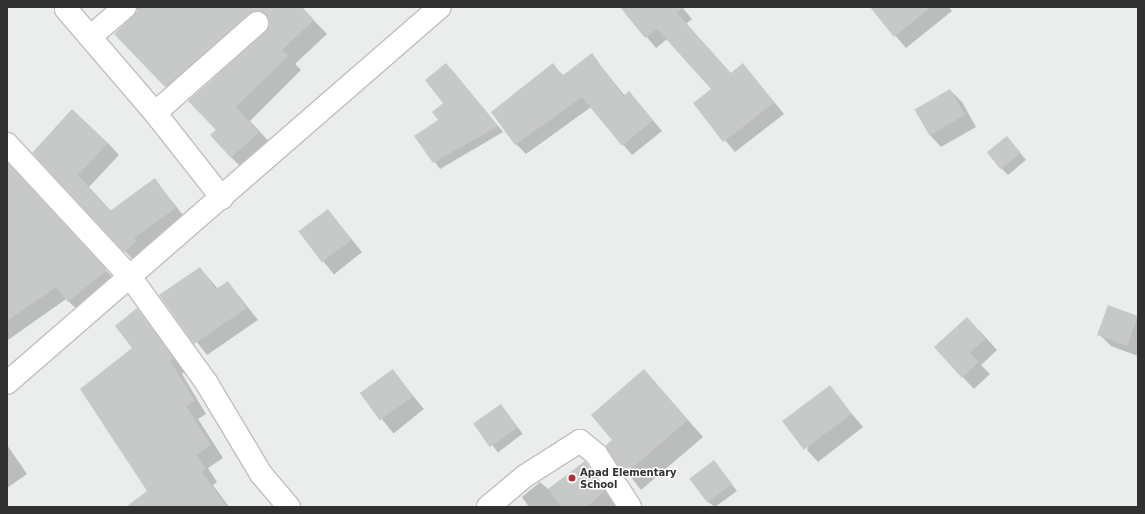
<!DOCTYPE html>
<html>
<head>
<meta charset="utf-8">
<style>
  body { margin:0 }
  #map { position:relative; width:1145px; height:514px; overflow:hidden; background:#eaedeb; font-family:"DejaVu Sans",sans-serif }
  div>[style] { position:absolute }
  .shadow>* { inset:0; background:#0003; transform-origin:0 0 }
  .building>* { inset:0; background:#c6c9c7; transform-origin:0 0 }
  .roads { filter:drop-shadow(1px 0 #bfc2bf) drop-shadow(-1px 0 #bfc2bf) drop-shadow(0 1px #bfc2bf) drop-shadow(0 -1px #bfc2bf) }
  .street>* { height:22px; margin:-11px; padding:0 11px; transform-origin:11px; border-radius:11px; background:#fff }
  .secondary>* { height:22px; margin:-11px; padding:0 11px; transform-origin:11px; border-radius:11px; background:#fff }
  .dots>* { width:11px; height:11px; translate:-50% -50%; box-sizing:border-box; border:2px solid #fff; border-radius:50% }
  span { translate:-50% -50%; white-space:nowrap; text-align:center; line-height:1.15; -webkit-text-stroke:3px #fff; paint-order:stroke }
  .poi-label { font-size:10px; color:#303130; font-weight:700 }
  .left { translate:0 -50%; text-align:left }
  .frame { position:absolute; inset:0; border:8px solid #303130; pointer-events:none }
</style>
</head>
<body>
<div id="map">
  <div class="shadow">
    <div style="clip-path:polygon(103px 7px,301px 7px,327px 34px,295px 64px,301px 70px,250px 121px,273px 146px,245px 171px,231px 157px,218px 130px,268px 26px,180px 101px,116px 34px,138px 12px,137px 8px,118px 22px)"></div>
    <div style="clip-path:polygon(622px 7px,682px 7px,692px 19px,686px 24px,731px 74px,743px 64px,784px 114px,735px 152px,694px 103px,712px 89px,667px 39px,656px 48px)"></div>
    <div style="clip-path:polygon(871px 7px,949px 7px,952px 11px,906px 48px)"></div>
    <div style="clip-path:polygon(592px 55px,625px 96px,629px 92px,662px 131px,632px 155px,591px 107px,526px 154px,516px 144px,553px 65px,564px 76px)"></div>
    <div style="clip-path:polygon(452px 70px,503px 132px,440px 169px,416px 136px,439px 120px)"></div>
    <div style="clip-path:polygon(950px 90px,962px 102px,976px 127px,941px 147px,930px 135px)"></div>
    <div style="clip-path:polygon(1007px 137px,1026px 160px,1008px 175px,1002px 169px)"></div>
    <div style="clip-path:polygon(108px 143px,119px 155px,89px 187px,111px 211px,155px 180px,187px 220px,136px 263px,33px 153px)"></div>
    <div style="clip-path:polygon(7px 164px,117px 282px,80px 312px,66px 299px,8px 340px)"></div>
    <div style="left:328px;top:210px;width:54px;height:36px;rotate:51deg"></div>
    <div style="clip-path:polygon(200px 268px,218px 289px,228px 282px,258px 320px,207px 355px,160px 295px)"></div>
    <div style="clip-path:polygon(1109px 307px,1138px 317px,1138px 356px,1111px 346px,1099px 334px)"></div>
    <div style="clip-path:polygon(137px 310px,185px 371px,182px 374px,206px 414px,198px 419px,223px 458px,208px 468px,217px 482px,213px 485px,229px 507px,126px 507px,149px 492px,133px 348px)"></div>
    <div style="clip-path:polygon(979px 330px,997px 350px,981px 365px,990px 374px,974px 389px,935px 348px)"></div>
    <div style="clip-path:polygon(644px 370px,703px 437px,641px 490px,607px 446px,614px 441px)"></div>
    <div style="left:393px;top:371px;width:49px;height:39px;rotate:51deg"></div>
    <div style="clip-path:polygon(829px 387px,863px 427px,818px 462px,807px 450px)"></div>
    <div style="left:501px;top:405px;width:36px;height:31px;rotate:53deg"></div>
    <div style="clip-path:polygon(7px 445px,27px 474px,7px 488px)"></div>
    <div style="clip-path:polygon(714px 462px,737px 491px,715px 507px,708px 502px)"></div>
    <div style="clip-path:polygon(585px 463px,620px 507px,529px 507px,522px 497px,540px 482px,549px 490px)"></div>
  </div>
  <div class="building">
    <div style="clip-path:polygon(142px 7px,302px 7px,314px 20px,282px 50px,288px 56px,236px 107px,259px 132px,231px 158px,210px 135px,216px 130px,188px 101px,265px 32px,269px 27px,267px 15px,261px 11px,249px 14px,165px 87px,114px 34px)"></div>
    <div style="clip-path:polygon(620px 7px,684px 7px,677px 13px,731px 73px,743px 63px,774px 103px,723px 142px,693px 103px,711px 89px,657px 29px,645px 38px)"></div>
    <div style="clip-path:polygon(870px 7px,931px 7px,894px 37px)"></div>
    <div style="clip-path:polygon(592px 53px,623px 96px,629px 91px,653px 120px,622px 146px,582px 97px,515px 145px,491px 112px,553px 63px,562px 76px)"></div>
    <div style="clip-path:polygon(446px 63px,498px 126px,433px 163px,414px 136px,438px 120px,432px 112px,443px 103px,425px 80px)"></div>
    <div style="left:950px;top:89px;width:30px;height:41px;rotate:60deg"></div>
    <div style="clip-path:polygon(72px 109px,108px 143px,78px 175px,110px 211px,155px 178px,176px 208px,134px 238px,137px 241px,124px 252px,32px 153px)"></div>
    <div style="left:1007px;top:136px;width:22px;height:26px;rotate:51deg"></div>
    <div style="clip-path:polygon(7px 162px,107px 270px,68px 302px,56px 287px,7px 321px)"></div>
    <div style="left:328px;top:209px;width:39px;height:37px;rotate:53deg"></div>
    <div style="clip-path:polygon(200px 267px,216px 289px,228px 281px,247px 308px,194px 344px,159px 295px)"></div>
    <div style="left:1108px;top:305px;width:32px;height:32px;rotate:20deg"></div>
    <div style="clip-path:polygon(137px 308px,174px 358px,170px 361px,195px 401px,186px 406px,211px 445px,196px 455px,206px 469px,202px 472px,227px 507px,126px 507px,147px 491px,80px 389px,132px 348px,115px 326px)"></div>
    <div style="clip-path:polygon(967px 317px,986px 338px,970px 353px,979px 362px,962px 378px,934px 347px)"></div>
    <div style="left:393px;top:369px;width:34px;height:41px;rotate:54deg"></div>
    <div style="clip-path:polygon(644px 369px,688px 420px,624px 475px,605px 446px,612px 440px,591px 415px)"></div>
    <div style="left:830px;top:385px;width:36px;height:60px;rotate:53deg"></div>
    <div style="left:501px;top:404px;width:29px;height:34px;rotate:55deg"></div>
    <div style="left:714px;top:460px;width:30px;height:31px;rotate:53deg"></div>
    <div style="clip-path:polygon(585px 461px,605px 491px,587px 507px,562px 507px,548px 489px)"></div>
  </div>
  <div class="roads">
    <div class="street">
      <div style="left:66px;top:9px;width:137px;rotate:49.4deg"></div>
      <div style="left:90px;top:37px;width:46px;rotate:-40.6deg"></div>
      <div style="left:7px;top:144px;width:183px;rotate:47.2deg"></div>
      <div style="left:131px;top:278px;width:128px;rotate:54.2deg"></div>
      <div style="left:206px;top:382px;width:107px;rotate:59.1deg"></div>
      <div style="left:261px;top:474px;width:43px;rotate:49.7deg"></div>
      <div style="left:222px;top:198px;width:108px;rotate:-128.2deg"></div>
      <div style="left:155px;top:113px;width:136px;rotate:-41.4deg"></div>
      <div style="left:488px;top:507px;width:48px;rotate:-40deg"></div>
      <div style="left:525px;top:476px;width:65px;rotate:-32.5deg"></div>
      <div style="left:580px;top:441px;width:21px;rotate:39deg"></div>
      <div style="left:596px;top:454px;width:63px;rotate:57.3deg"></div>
    </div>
    <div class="secondary">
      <div style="left:7px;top:383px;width:573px;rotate:-40.97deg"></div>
    </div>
  </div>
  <div class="dots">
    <div style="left:572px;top:478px;background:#ba2a31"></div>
  </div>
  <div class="poi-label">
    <span class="left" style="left:580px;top:478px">Apad Elementary<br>School</span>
  </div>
  <div class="frame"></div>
</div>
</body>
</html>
